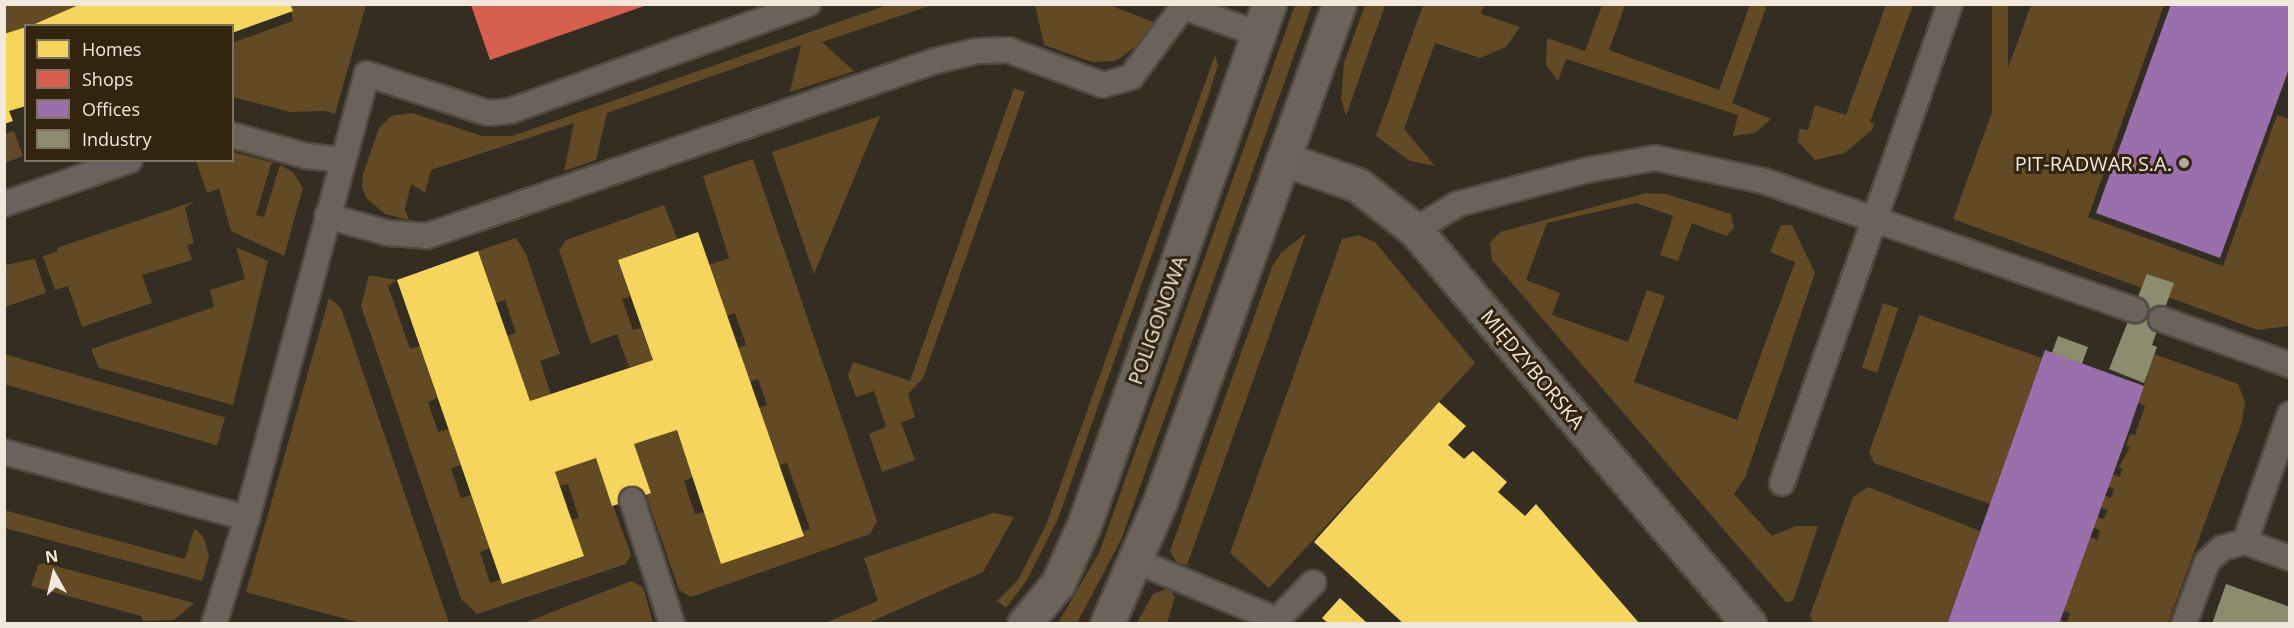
<!DOCTYPE html>
<html>
<head>
<meta charset="utf-8">
<style>
  body { margin:0 }
  #map { position:relative; width:2294px; height:628px; overflow:hidden; background:#342d21; font-family:"Open Sans",sans-serif }
  div>[style] { position:absolute }
  .green>* { inset:0; background:#624a24; transform-origin:0 0 }
  .homes>* { inset:0; background:#f6d55c }
  .shops>* { inset:0; background:#d6604d }
  .offices>* { inset:0; background:#9970ab }
  .industry>* { inset:0; background:#8c8c6e; transform-origin:0 0 }
  .roads { filter:drop-shadow(2px 0 #514a40) drop-shadow(-2px 0 #514a40) drop-shadow(0 2px #514a40) drop-shadow(0 -2px #514a40) }
  .lane>* { height:24px; margin:-12px; padding:0 12px; transform-origin:12px; border-radius:12px; background:#69635c }
  .street>* { height:33px; margin:-16.5px; padding:0 16.5px; transform-origin:16.5px; border-radius:16.5px; background:#69635c }
  .secondary>* { height:33px; margin:-16.5px; padding:0 16.5px; transform-origin:16.5px; border-radius:16.5px; background:#6b645b }
  .dots>* { width:16px; height:16px; translate:-50% -50%; box-sizing:border-box; border:3px solid #32240f; border-radius:50% }
  span { translate:-50% -50%; white-space:nowrap; text-align:center; line-height:1.15; -webkit-text-stroke:6px #32240f; paint-order:stroke }
  .poi-label { font-size:20px; color:#f1e8db }
  .right { translate:-100% -50%; text-align:right }
  .street-label { font-size:20px; color:#f1e8db }
  .frame { position:absolute; inset:0; border:6px solid #f1e8db; pointer-events:none }
  .legend { position:absolute; left:24px; top:24px; width:210px; height:138px; box-sizing:border-box; background:#32240f; border:2px solid #7e7261; margin:0; padding:8px 10px; list-style:none; font-size:18px; color:#f1e8db }
  .legend li { display:flex; align-items:center; gap:12px; height:30px }
  .legend b { width:30px; border:2px solid #7e7261 }
  .north { position:absolute; left:24px; top:544px; width:60px; height:60px; -webkit-text-stroke:4px #32240f; paint-order:stroke; rotate:352deg; font-size:16px; font-weight:700; line-height:24px; text-align:center; color:#f1e8db }
  .north::after { content:''; display:block; margin:auto; width:21px; height:27px; background:#f1e8db; clip-path:polygon(50% 0,100% 100%,50% 72%,0 100%) }
</style>
</head>
<body>
<div id="map">
  <div class="green">
    <div style="clip-path:polygon(81px 4px,82px 7px,5px 34px,4px 5px)"></div>
    <div style="clip-path:polygon(890px 4px,932px 5px,822px 42px,854px 71px,790px 92px,801px 45px,607px 113px,596px 160px,564px 171px,574px 123px,431px 170px,425px 193px,411px 184px,405px 209px,409px 220px,385px 214px,366px 198px,362px 187px,363px 174px,379px 128px,391px 116px,412px 113px,482px 136px,512px 136px)"></div>
    <div style="clip-path:polygon(290px 5px,366px 5px,335px 114px,325px 111px,290px 112px,233px 97px,232px 43px,293px 21px)"></div>
    <div style="clip-path:polygon(1035px 5px,1109px 5px,1154px 22px,1145px 39px,1123px 56px,1114px 61px,1092px 62px,1044px 45px)"></div>
    <div style="clip-path:polygon(1295px 5px,1312px 5px,1121px 540px,1077px 623px,1058px 623px,1099px 553px)"></div>
    <div style="clip-path:polygon(1365px 5px,1385px 5px,1346px 116px,1341px 99px,1344px 63px)"></div>
    <div style="clip-path:polygon(1423px 5px,1484px 5px,1481px 14px,1520px 27px,1506px 47px,1480px 58px,1435px 43px,1404px 129px,1435px 166px,1410px 161px,1376px 136px)"></div>
    <div style="clip-path:polygon(1602px 5px,1625px 5px,1609px 50px,1719px 90px,1750px 5px,1767px 5px,1732px 103px,1771px 119px,1755px 133px,1733px 136px,1738px 115px,1566px 59px,1558px 81px,1546px 65px,1547px 38px,1585px 51px)"></div>
    <div style="clip-path:polygon(1886px 5px,1913px 5px,1870px 122px,1874px 124px,1872px 130px,1845px 153px,1815px 160px,1798px 142px,1799px 129px,1808px 130px,1815px 105px,1846px 115px)"></div>
    <div style="left:1992px;top:5px;width:16px;height:170px"></div>
    <div style="clip-path:polygon(2031px 5px,2164px 5px,2088px 217px,2223px 266px,2277px 115px,2289px 119px,2288px 326px,2258px 330px,2168px 297px,2173px 283px,2148px 274px,2142px 288px,1953px 219px)"></div>
    <div style="clip-path:polygon(1215px 55px,1218px 65px,1209px 94px,1058px 519px,1027px 580px,1006px 608px,997px 601px,1018px 580px,1046px 525px)"></div>
    <div style="clip-path:polygon(1014px 88px,1025px 92px,923px 378px,908px 394px,915px 417px,901px 423px,915px 460px,882px 472px,869px 434px,886px 427px,874px 391px,856px 397px,848px 375px,853px 362px,910px 381px)"></div>
    <div style="clip-path:polygon(880px 116px,814px 274px,772px 152px)"></div>
    <div style="clip-path:polygon(14px 131px,23px 156px,5px 163px,5px 134px)"></div>
    <div style="clip-path:polygon(233px 152px,275px 163px,271px 164px,256px 215px,264px 217px,280px 165px,293px 172px,303px 188px,284px 256px,231px 231px,219px 189px,207px 193px,196px 161px,232px 160px)"></div>
    <div style="clip-path:polygon(753px 159px,877px 521px,870px 534px,691px 597px,679px 590px,646px 495px,651px 493px,634px 444px,677px 430px,693px 477px,684px 481px,695px 514px,704px 512px,721px 564px,803px 536px,802px 532px,810px 529px,787px 463px,779px 465px,759px 408px,767px 405px,758px 379px,750px 382px,738px 348px,746px 345px,735px 313px,727px 316px,709px 265px,729px 258px,703px 176px)"></div>
    <div style="clip-path:polygon(1646px 193px,1666px 194px,1731px 214px,1734px 228px,1726px 236px,1692px 223px,1678px 261px,1660px 255px,1673px 216px,1636px 203px,1547px 223px,1526px 280px,1560px 293px,1552px 315px,1628px 342px,1647px 290px,1665px 296px,1634px 382px,1737px 420px,1795px 262px,1770px 252px,1781px 225px,1792px 225px,1815px 273px,1745px 478px,1734px 494px,1772px 536px,1796px 526px,1818px 526px,1793px 601px,1786px 602px,1492px 260px,1490px 243px,1500px 232px)"></div>
    <div style="clip-path:polygon(195px 201px,185px 208px,194px 243px,187px 245px,192px 260px,142px 275px,152px 303px,82px 327px,68px 286px,55px 290px,43px 256px,58px 251px,57px 248px)"></div>
    <div style="clip-path:polygon(664px 205px,677px 239px,618px 260px,630px 296px,622px 299px,633px 330px,641px 328px,653px 360px,629px 367px,617px 334px,591px 344px,559px 250px,566px 240px)"></div>
    <div style="clip-path:polygon(1306px 233px,1187px 565px,1177px 563px,1170px 551px,1272px 267px,1281px 253px)"></div>
    <div style="clip-path:polygon(1358px 235px,1375px 242px,1475px 363px,1269px 588px,1230px 553px,1342px 239px)"></div>
    <div style="clip-path:polygon(516px 238px,526px 254px,560px 354px,540px 361px,551px 394px,530px 401px,507px 336px,516px 333px,505px 300px,496px 303px,478px 251px)"></div>
    <div style="clip-path:polygon(236px 247px,268px 261px,233px 405px,99px 368px,91px 349px,214px 307px,210px 290px,245px 279px)"></div>
    <div style="clip-path:polygon(35px 259px,46px 293px,5px 307px,5px 265px)"></div>
    <div style="clip-path:polygon(369px 275px,397px 280px,388px 286px,410px 349px,420px 346px,437px 398px,428px 402px,438px 432px,449px 429px,461px 465px,451px 468px,461px 498px,471px 495px,490px 548px,480px 552px,490px 583px,500px 580px,502px 584px,571px 520px,579px 518px,568px 484px,560px 486px,555px 472px,596px 458px,631px 555px,626px 564px,477px 614px,461px 599px,361px 306px)"></div>
    <div style="clip-path:polygon(329px 298px,341px 308px,449px 623px,361px 623px,246px 592px)"></div>
    <div style="left:1883px;top:303px;width:16px;height:68px;rotate:18deg"></div>
    <div style="clip-path:polygon(1919px 315px,2042px 358px,1990px 504px,1874px 463px,1869px 452px)"></div>
    <div style="left:4px;top:354px;width:230px;height:29px;rotate:16deg"></div>
    <div style="clip-path:polygon(2154px 354px,2238px 384px,2245px 402px,2242px 422px,2168px 623px,2059px 624px,2060px 620px,2067px 622px,2070px 613px,2063px 611px,2090px 537px,2097px 540px,2100px 531px,2093px 527px,2097px 517px,2104px 519px,2107px 510px,2100px 507px,2105px 496px,2111px 498px,2114px 489px,2108px 486px,2112px 474px,2120px 477px,2122px 469px,2119px 467px,2130px 447px,2126px 446px,2130px 434px,2135px 435px,2145px 406px,2138px 403px)"></div>
    <div style="clip-path:polygon(1868px 487px,1980px 531px,1947px 623px,1813px 623px,1810px 615px,1853px 497px)"></div>
    <div style="clip-path:polygon(4px 510px,185px 559px,194px 529px,197px 530px,204px 538px,209px 557px,202px 581px,5px 528px)"></div>
    <div style="clip-path:polygon(993px 513px,1014px 517px,983px 572px,868px 623px,825px 623px,878px 601px,864px 558px)"></div>
    <div style="clip-path:polygon(44px 563px,194px 603px,174px 620px,143px 621px,141px 616px,31px 586px,38px 565px)"></div>
    <div style="clip-path:polygon(631px 581px,643px 587px,653px 623px,524px 623px)"></div>
    <div style="clip-path:polygon(1169px 588px,1175px 597px,1167px 623px,1137px 623px,1153px 594px)"></div>
  </div>
  <div class="homes">
    <div style="clip-path:polygon(81px 4px,290px 4px,293px 11px,232px 33px,232px 26px,30px 26px)"></div>
    <div style="clip-path:polygon(26px 27px,26px 106px,9px 111px,13px 121px,4px 124px,4px 34px)"></div>
    <div style="clip-path:polygon(698px 232px,804px 536px,721px 564px,677px 430px,634px 444px,651px 493px,632px 500px,612px 506px,596px 458px,555px 472px,584px 556px,502px 584px,397px 280px,478px 251px,530px 401px,653px 360px,618px 260px)"></div>
    <div style="clip-path:polygon(1439px 402px,1466px 426px,1448px 445px,1464px 459px,1473px 451px,1507px 482px,1498px 492px,1525px 516px,1536px 504px,1640px 624px,1404px 624px,1314px 542px)"></div>
    <div style="clip-path:polygon(1340px 598px,1368px 624px,1329px 624px,1322px 618px)"></div>
  </div>
  <div class="shops">
    <div style="clip-path:polygon(471px 5px,647px 5px,490px 60px)"></div>
  </div>
  <div class="offices">
    <div style="clip-path:polygon(2171px 4px,2290px 4px,2290px 66px,2220px 258px,2096px 213px)"></div>
    <div style="clip-path:polygon(2045px 350px,2144px 386px,2128px 433px,2059px 624px,1947px 624px)"></div>
  </div>
  <div class="industry">
    <div style="clip-path:polygon(2147px 274px,2174px 283px,2152px 345px,2157px 347px,2144px 383px,2109px 369px)"></div>
    <div style="left:2058px;top:336px;width:32px;height:18px;rotate:20deg"></div>
    <div style="clip-path:polygon(2226px 584px,2290px 607px,2290px 624px,2212px 624px)"></div>
  </div>
  <div class="roads">
    <div class="lane">
      <div style="left:232px;top:135px;width:77px;rotate:15.8deg"></div>
      <div style="left:306px;top:156px;width:36px;rotate:6deg"></div>
      <div style="left:4px;top:204px;width:133px;rotate:-19.2deg"></div>
      <div style="left:327px;top:216px;width:63px;rotate:15.6deg"></div>
      <div style="left:388px;top:233px;width:39px;rotate:4deg"></div>
      <div style="left:427px;top:236px;width:537px;rotate:-19.01deg"></div>
      <div style="left:935px;top:61px;width:43px;rotate:-13.4deg"></div>
      <div style="left:977px;top:51px;width:31px;rotate:-2deg"></div>
      <div style="left:1008px;top:50px;width:101px;rotate:20.2deg"></div>
      <div style="left:1103px;top:85px;width:29px;rotate:-16deg"></div>
      <div style="left:1131px;top:77px;width:87px;rotate:-53.4deg"></div>
      <div style="left:1183px;top:7px;width:81px;rotate:19.6deg"></div>
      <div style="left:1415px;top:230px;width:50px;rotate:-31.2deg"></div>
      <div style="left:1458px;top:204px;width:134px;rotate:-14.7deg"></div>
      <div style="left:1588px;top:170px;width:68px;rotate:-10.2deg"></div>
      <div style="left:1655px;top:158px;width:111px;rotate:11.9deg"></div>
      <div style="left:1764px;top:181px;width:393px;rotate:19.2deg"></div>
      <div style="left:2161px;top:319px;width:137px;rotate:19.6deg"></div>
      <div style="left:2290px;top:414px;width:136px;rotate:109.4deg"></div>
      <div style="left:2245px;top:542px;width:48px;rotate:19.6deg"></div>
      <div style="left:4px;top:452px;width:252px;rotate:15.2deg"></div>
      <div style="left:1782px;top:483px;width:508px;rotate:-70.67deg"></div>
      <div style="left:632px;top:500px;width:130px;rotate:72.1deg"></div>
      <div style="left:1136px;top:561px;width:153px;rotate:22.7deg"></div>
      <div style="left:1277px;top:620px;width:5px;rotate:127deg"></div>
      <div style="left:1277px;top:620px;width:52px;rotate:-45.8deg"></div>
      <div style="left:214px;top:624px;width:111px;rotate:-72.7deg"></div>
      <div style="left:247px;top:518px;width:460px;rotate:-74.9deg"></div>
      <div style="left:367px;top:74px;width:127px;rotate:17.9deg"></div>
      <div style="left:488px;top:113px;width:22px;rotate:-5deg"></div>
      <div style="left:510px;top:111px;width:317px;rotate:-19.8deg"></div>
      <div style="left:2184px;top:624px;width:66px;rotate:-69.6deg"></div>
      <div style="left:2207px;top:562px;width:21px;rotate:-43deg"></div>
      <div style="left:2222px;top:548px;width:24px;rotate:-15deg"></div>
    </div>
    <div class="street">
      <div style="left:1283px;top:159px;width:79px;rotate:19.1deg"></div>
      <div style="left:1358px;top:185px;width:73px;rotate:38.3deg"></div>
      <div style="left:1415px;top:230px;width:517px;rotate:49.71deg"></div>
    </div>
    <div class="secondary">
      <div style="left:1024px;top:624px;width:53px;rotate:-50.3deg"></div>
      <div style="left:1058px;top:583px;width:64px;rotate:-65.9deg"></div>
      <div style="left:1084px;top:525px;width:553px;rotate:-70.45deg"></div>
      <div style="left:1107px;top:624px;width:136px;rotate:-66.6deg"></div>
      <div style="left:1161px;top:499px;width:526px;rotate:-70.22deg"></div>
    </div>
  </div>
  <div class="dots">
    <div style="left:2184px;top:163px;background:#afa79a"></div>
  </div>
  <div class="poi-label">
    <span class="right" style="left:2172px;top:163px">PIT-RADWAR S.A.</span>
  </div>
  <div class="street-label">
    <span style="left:1157px;top:320px;rotate:-70deg">POLIGONOWA</span>
    <span style="left:1533px;top:369px;rotate:50deg">MIĘDZYBORSKA</span>
  </div>
  <div class="frame"></div>
  <ul class="legend">
  <li><b style="height:16px;background:#f6d55c"></b>Homes</li>
  <li><b style="height:16px;background:#d6604d"></b>Shops</li>
  <li><b style="height:16px;background:#9970ab"></b>Offices</li>
  <li><b style="height:16px;background:#8c8c6e"></b>Industry</li>
  </ul>
  <div class="north">N</div>
</div>
</body>
</html>
